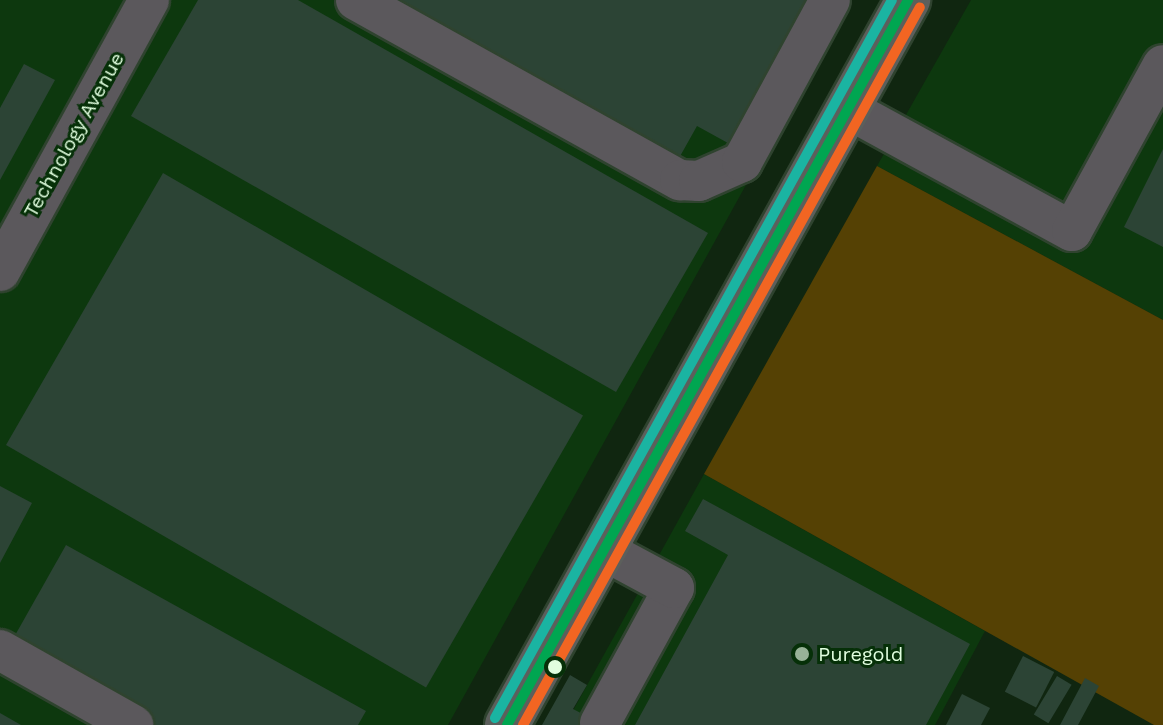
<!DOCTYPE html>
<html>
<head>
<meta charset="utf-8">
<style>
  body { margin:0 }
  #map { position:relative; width:1163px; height:725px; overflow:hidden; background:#102610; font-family:"Work Sans",sans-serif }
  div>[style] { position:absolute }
  .built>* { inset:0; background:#0d380e }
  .green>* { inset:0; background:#554104 }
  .building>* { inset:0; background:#2c4435; transform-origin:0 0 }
  .roads { filter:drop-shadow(2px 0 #2f432f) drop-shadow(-2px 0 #2f432f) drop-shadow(0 2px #2f432f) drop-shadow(0 -2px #2f432f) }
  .minor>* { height:40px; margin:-20px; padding:0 20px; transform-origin:20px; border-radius:20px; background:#5b585c }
  .highway>* { height:44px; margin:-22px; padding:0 22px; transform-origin:22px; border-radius:22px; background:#5c5f5c }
  .bus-1>* { height:10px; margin:-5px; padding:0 5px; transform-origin:5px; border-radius:5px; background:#00a651 }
  .bus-2>* { height:10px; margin:-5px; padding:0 5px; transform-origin:5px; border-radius:5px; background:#f26522 }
  .bus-3>* { height:10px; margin:-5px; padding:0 5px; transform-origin:5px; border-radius:5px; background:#1ab4a2 }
  .dots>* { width:22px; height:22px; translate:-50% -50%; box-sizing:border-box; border:4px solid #063008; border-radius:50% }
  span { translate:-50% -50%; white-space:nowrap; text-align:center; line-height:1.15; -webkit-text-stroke:6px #063008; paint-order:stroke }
  .street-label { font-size:20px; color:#e1fedf }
  .poi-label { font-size:20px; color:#e1fedf }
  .left { translate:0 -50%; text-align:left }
</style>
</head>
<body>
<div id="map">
  <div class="built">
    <div style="clip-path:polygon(0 0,848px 0,448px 725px,0 725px)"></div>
    <div style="clip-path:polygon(971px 0,1163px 0,1163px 320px,877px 166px)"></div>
    <div style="clip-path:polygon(704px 474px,985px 631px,935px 725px,565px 725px)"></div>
  </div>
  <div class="green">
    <div style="clip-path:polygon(877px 166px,1163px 320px,1163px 725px,1154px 725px,704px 474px)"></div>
  </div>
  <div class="building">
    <div style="clip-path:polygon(198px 0,298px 0,708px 233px,616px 392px,131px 116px)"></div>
    <div style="clip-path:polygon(367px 0,819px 0,737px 148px,697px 126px,674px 167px)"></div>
    <div style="clip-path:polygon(24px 64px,55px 80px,0 180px,0 108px)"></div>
    <div style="clip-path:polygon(1163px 149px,1163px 247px,1124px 227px)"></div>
    <div style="left:163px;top:173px;width:485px;height:314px;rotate:30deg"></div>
    <div style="clip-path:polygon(0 486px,32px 503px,0 563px)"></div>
    <div style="clip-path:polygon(703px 499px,970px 644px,926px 725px,635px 725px,728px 555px,685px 531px)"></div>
    <div style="clip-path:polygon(66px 545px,366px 711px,358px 725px,153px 725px,9px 646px)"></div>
    <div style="left:1023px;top:656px;width:35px;height:40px;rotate:27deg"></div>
    <div style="clip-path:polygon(570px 675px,587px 685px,573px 709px,604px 725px,542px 725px)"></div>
    <div style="left:1057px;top:676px;width:17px;height:45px;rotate:31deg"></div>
    <div style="clip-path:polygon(1085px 678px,1099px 686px,1078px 725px,1060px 725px)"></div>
    <div style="clip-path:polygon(962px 694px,990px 708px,981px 725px,946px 725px)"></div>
    <div style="clip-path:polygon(0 713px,21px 725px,0 725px)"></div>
  </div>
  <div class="roads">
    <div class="minor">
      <div style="left:356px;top:0;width:371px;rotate:29.1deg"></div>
      <div style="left:680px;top:180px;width:19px;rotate:3deg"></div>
      <div style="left:699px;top:181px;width:47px;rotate:-23.8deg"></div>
      <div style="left:742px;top:162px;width:184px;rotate:-61.5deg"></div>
      <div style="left:848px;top:109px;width:255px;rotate:28.6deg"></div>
      <div style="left:1072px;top:231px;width:189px;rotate:-61.3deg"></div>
      <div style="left:0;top:271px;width:309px;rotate:-61.2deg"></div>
      <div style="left:0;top:650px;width:153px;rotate:29.4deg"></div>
      <div style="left:600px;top:723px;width:154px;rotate:-61.3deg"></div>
      <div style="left:674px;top:588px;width:81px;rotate:-151.8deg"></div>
    </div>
    <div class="highway">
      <div style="left:507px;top:725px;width:829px;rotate:-61.05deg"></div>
    </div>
  </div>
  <div class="bus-1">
    <div style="left:507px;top:725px;width:829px;rotate:-61.05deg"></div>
  </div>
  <div class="bus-2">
    <div style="left:523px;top:725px;width:820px;rotate:-61.06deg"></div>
  </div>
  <div class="bus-3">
    <div style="left:495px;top:718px;width:820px;rotate:-61.06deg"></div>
  </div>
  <div class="dots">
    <div style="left:802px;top:654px;background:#98b297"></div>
    <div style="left:555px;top:667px;background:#e1fedf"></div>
  </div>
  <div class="street-label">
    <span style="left:74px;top:135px;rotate:-61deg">Technology Avenue</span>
  </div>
  <div class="poi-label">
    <span class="left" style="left:818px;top:654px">Puregold</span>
  </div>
</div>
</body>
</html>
